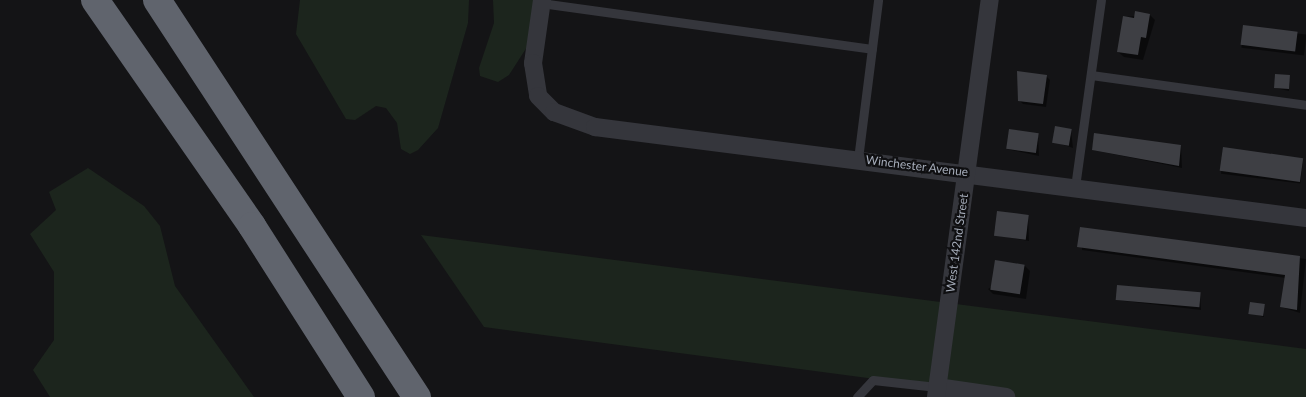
<!DOCTYPE html>
<html>
<head>
<meta charset="utf-8">
<style>
  body { margin:0 }
  #map { position:relative; width:1306px; height:397px; overflow:hidden; background:#141416; font-family:Lato,sans-serif }
  div>[style] { position:absolute }
  .green>* { inset:0; background:#1c251d }
  .shadow>* { inset:0; background:#0007; transform-origin:0 0 }
  .building>* { inset:0; background:#3e3f44; transform-origin:0 0 }
  .service>* { height:9px; margin:-4.5px; padding:0 4.5px; transform-origin:4.5px; border-radius:4.5px; background:#35363c }
  .minor>* { height:18px; margin:-9px; padding:0 9px; transform-origin:9px; border-radius:9px; background:#35363c }
  .motorway>* { height:28px; margin:-14px; padding:0 14px; transform-origin:14px; border-radius:14px; background:#60646d }
  span { translate:-50% -50%; white-space:nowrap; text-align:center; line-height:1.15; -webkit-text-stroke:4.5px #0f0f11; paint-order:stroke }
  .street-label { font-size:12px; color:#a4abb8 }
</style>
</head>
<body>
<div id="map">
  <div class="green">
    <div style="clip-path:polygon(300px 0,469px 0,468px 23px,438px 128px,418px 150px,410px 154px,401px 149px,397px 123px,386px 108px,376px 106px,355px 120px,346px 119px,296px 34px)"></div>
    <div style="clip-path:polygon(493px 0,536px 0,527px 47px,509px 75px,498px 82px,480px 76px,479px 68px,494px 23px)"></div>
    <div style="clip-path:polygon(88px 168px,144px 206px,160px 226px,175px 286px,254px 397px,50px 397px,33px 370px,54px 340px,54px 272px,30px 234px,56px 210px,49px 192px)"></div>
    <div style="clip-path:polygon(421px 235px,1306px 349px,1306px 397px,1011px 397px,484px 327px)"></div>
  </div>
  <div class="shadow">
    <div style="clip-path:polygon(1150px 15px,1155px 20px,1143px 60px,1124px 57px,1118px 52px,1124px 17px)"></div>
    <div style="left:1244px;top:27px;width:63px;height:21px;rotate:7deg"></div>
    <div style="clip-path:polygon(1046px 76px,1050px 80px,1046px 107px,1023px 104px,1019px 100px)"></div>
    <div style="clip-path:polygon(1289px 77px,1289px 91px,1275px 88px)"></div>
    <div style="clip-path:polygon(1071px 130px,1073px 148px,1055px 142px)"></div>
    <div style="clip-path:polygon(1038px 134px,1039px 156px,1007px 149px)"></div>
    <div style="clip-path:polygon(1181px 146px,1182px 168px,1093px 150px)"></div>
    <div style="left:1224px;top:149px;width:80px;height:25px;rotate:7deg"></div>
    <div style="clip-path:polygon(1028px 216px,1029px 241px,996px 235px)"></div>
    <div style="clip-path:polygon(1081px 229px,1306px 259px,1300px 313px,1281px 307px,1286px 278px,1082px 250px)"></div>
    <div style="clip-path:polygon(1025px 266px,1030px 271px,1026px 299px,993px 294px,988px 289px)"></div>
    <div style="clip-path:polygon(1200px 294px,1201px 310px,1116px 300px)"></div>
    <div style="clip-path:polygon(1264px 305px,1264px 317px,1249px 313px)"></div>
  </div>
  <div class="building">
    <div style="clip-path:polygon(1135px 11px,1150px 14px,1146px 38px,1141px 37px,1138px 55px,1117px 52px,1123px 16px,1134px 18px)"></div>
    <div style="left:1243px;top:25px;width:55px;height:20px;rotate:7deg"></div>
    <div style="clip-path:polygon(1017px 71px,1047px 75px,1043px 104px,1018px 101px)"></div>
    <div style="left:1275px;top:74px;width:15px;height:14px;rotate:4deg"></div>
    <div style="left:1055px;top:126px;width:17px;height:17px;rotate:10deg"></div>
    <div style="left:1009px;top:129px;width:30px;height:20px;rotate:8deg"></div>
    <div style="clip-path:polygon(1094px 133px,1181px 145px,1179px 166px,1092px 150px)"></div>
    <div style="left:1223px;top:147px;width:81px;height:24px;rotate:8deg"></div>
    <div style="left:997px;top:211px;width:32px;height:25px;rotate:7deg"></div>
    <div style="clip-path:polygon(1080px 227px,1300px 256px,1297px 310px,1280px 307px,1285px 275px,1077px 247px)"></div>
    <div style="left:995px;top:260px;width:30px;height:30px;rotate:9deg"></div>
    <div style="left:1117px;top:285px;width:84px;height:15px;rotate:5deg"></div>
    <div style="left:1250px;top:302px;width:15px;height:12px;rotate:8deg"></div>
  </div>
  <div class="service">
    <div style="left:541px;top:3px;width:334px;rotate:7.9deg"></div>
    <div style="left:1091px;top:75px;width:217px;rotate:7.9deg"></div>
    <div style="left:858px;top:159px;width:160px;rotate:-82.8deg"></div>
    <div style="left:1075px;top:187px;width:189px;rotate:-82.1deg"></div>
    <div style="left:857px;top:397px;width:23px;rotate:-47deg"></div>
    <div style="left:873px;top:380px;width:64px;rotate:6.2deg"></div>
  </div>
  <div class="minor">
    <div style="left:542px;top:0;width:64px;rotate:98.1deg"></div>
    <div style="left:533px;top:63px;width:33px;rotate:81deg"></div>
    <div style="left:538px;top:96px;width:23px;rotate:45deg"></div>
    <div style="left:554px;top:112px;width:44px;rotate:20.1deg"></div>
    <div style="left:595px;top:127px;width:717px;rotate:7.29deg"></div>
    <div style="left:937px;top:387px;width:70px;rotate:8.2deg"></div>
    <div style="left:936px;top:397px;width:401px;rotate:-82.3deg"></div>
  </div>
  <div class="motorway">
    <div style="left:95px;top:0;width:275px;rotate:55.2deg"></div>
    <div style="left:252px;top:226px;width:203px;rotate:57.5deg"></div>
    <div style="left:157px;top:0;width:475px;rotate:56.8deg"></div>
  </div>
  <div class="street-label">
    <span style="left:917px;top:166px;rotate:7deg">Winchester Avenue</span>
    <span style="left:957px;top:243px;rotate:-82deg">West 142nd Street</span>
  </div>
</div>
</body>
</html>
